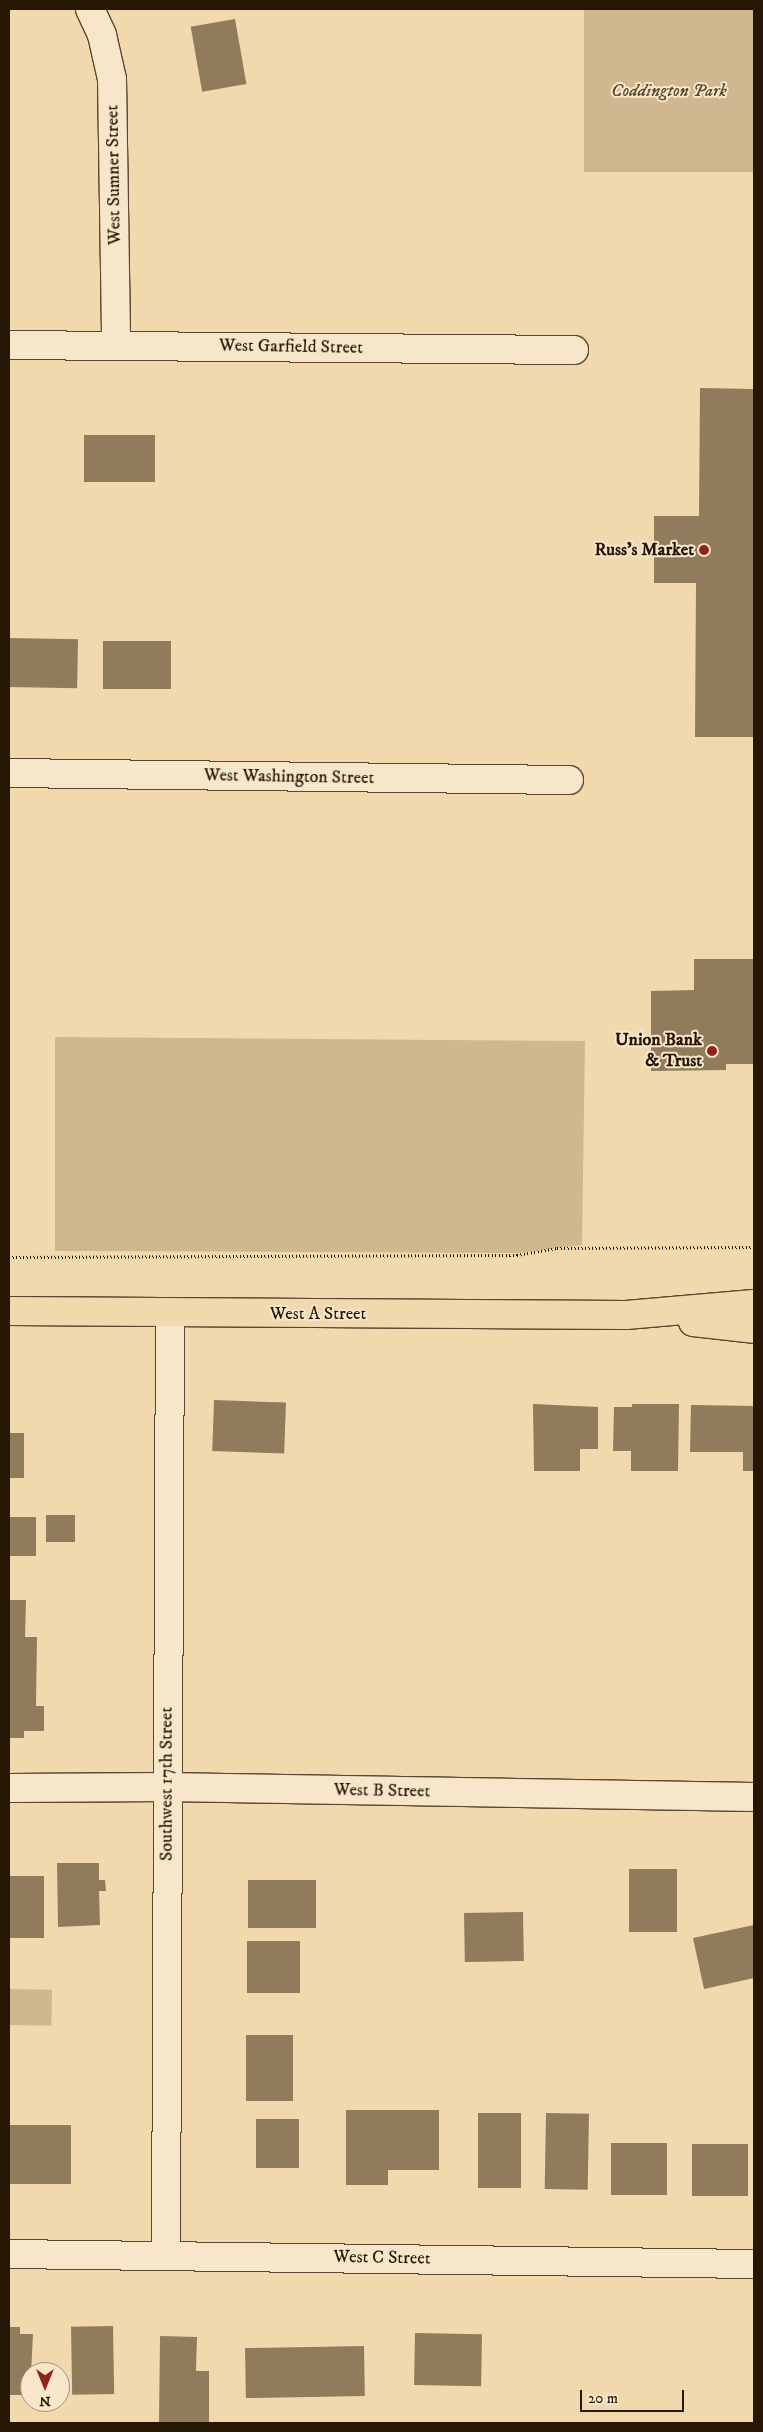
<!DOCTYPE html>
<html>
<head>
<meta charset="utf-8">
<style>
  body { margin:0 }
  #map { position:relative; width:763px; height:2432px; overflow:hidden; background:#f2d8ad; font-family:"IM FELL DW Pica",serif }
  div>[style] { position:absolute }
  .green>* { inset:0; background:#cfb790; transform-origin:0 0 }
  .building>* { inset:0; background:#907b5c; transform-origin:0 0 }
  .path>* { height:3px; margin-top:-1.5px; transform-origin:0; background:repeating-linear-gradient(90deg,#261705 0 1px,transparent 0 3.5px) }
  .roads { filter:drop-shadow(1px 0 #59472f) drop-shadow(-1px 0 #59472f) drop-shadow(0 1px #59472f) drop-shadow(0 -1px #59472f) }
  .minor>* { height:28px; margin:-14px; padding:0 14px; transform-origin:14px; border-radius:14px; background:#f7e6ca }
  .major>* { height:28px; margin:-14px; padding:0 14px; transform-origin:14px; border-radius:14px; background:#f2d8ad }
  .dots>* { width:14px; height:14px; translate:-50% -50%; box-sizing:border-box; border:2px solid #f7e6ca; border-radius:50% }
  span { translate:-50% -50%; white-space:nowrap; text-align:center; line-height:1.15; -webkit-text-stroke:4px #f7e6ca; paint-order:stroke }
  .park-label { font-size:18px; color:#59472f; font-style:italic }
  .street-label { font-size:18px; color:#261705 }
  .poi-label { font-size:18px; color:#261705; font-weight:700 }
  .right { translate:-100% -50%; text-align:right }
  .frame { position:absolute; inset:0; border:10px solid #261705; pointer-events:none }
  .north { position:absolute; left:20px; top:2362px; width:50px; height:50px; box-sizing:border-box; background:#f7e6ca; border:1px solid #a3937b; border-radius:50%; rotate:180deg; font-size:14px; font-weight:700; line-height:20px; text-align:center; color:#261705 }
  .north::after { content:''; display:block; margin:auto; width:18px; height:22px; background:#8f2418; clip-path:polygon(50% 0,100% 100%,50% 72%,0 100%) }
  .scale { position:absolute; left:580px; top:2390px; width:104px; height:22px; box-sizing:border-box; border:2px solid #261705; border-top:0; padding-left:6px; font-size:15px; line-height:18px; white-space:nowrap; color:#261705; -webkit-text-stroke:4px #f7e6ca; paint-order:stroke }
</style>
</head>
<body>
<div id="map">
  <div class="green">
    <div style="left:584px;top:9px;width:170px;height:163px"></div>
    <div style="clip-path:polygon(55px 1037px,585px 1041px,582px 1245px,518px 1253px,55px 1251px)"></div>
    <div style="left:9px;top:1989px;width:43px;height:36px;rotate:1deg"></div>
  </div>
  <div class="building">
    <div style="left:235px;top:19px;width:66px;height:45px;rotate:80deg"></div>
    <div style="clip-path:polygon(700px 388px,754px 389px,754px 737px,695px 737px,696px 583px,654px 583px,654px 516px,699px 516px)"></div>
    <div style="left:84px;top:435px;width:71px;height:47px"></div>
    <div style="left:9px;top:638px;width:69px;height:49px;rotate:1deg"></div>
    <div style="left:103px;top:641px;width:68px;height:48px"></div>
    <div style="clip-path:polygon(694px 959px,754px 959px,754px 1064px,726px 1064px,726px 1070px,651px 1071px,651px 991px,694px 990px)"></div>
    <div style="left:214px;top:1400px;width:72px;height:51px;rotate:2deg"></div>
    <div style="clip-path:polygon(533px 1404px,598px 1407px,598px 1449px,580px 1449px,580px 1471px,534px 1471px)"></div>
    <div style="clip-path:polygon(632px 1404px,679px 1404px,678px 1471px,631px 1471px,631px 1451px,613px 1451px,614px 1407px,632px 1407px)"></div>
    <div style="clip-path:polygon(691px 1405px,754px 1406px,754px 1471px,743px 1471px,743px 1452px,690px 1452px)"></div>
    <div style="left:9px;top:1433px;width:15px;height:45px"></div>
    <div style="left:46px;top:1515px;width:29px;height:27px"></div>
    <div style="left:9px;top:1517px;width:27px;height:39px"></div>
    <div style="clip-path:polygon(9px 1600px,26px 1600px,25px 1637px,37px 1637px,36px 1706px,44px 1706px,44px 1731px,24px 1731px,24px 1738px,9px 1738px)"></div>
    <div style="clip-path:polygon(57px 1863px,99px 1863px,99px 1880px,105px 1880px,106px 1891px,99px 1891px,100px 1925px,58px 1927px)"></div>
    <div style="left:629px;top:1869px;width:48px;height:63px"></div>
    <div style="left:9px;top:1876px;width:35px;height:62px"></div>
    <div style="left:248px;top:1880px;width:68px;height:48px"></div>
    <div style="left:523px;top:1912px;width:49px;height:59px;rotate:89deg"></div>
    <div style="clip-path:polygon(754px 1925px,754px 1978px,704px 1989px,693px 1938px)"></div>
    <div style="left:300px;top:1941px;width:52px;height:53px;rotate:90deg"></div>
    <div style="left:246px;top:2035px;width:47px;height:66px"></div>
    <div style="clip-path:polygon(346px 2110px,439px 2110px,439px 2170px,388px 2170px,388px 2185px,346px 2185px)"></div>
    <div style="left:478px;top:2113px;width:43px;height:75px"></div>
    <div style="left:546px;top:2113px;width:43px;height:76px;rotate:1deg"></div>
    <div style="left:256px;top:2119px;width:43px;height:49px"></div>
    <div style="left:9px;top:2125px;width:62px;height:59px"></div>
    <div style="left:611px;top:2143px;width:56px;height:52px"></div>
    <div style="left:692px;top:2144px;width:56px;height:52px"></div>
    <div style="left:113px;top:2326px;width:68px;height:42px;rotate:89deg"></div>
    <div style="clip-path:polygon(9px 2327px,20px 2327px,20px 2334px,33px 2334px,30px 2395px,9px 2395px)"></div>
    <div style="left:415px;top:2333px;width:67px;height:52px;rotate:1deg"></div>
    <div style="clip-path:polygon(160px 2336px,197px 2337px,196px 2371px,209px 2371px,209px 2423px,159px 2423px)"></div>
    <div style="left:364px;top:2346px;width:50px;height:119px;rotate:89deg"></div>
  </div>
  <div class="path">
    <div style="left:9px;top:1257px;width:508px;rotate:-0.23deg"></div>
    <div style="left:517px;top:1255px;width:41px;rotate:-9.9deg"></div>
    <div style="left:557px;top:1248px;width:197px;rotate:-0.3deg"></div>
  </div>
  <div class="roads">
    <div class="minor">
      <div style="left:90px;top:9px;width:29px;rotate:65deg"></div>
      <div style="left:102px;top:35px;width:45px;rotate:77.2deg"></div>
      <div style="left:112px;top:79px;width:267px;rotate:89.1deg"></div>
      <div style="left:9px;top:345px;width:565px;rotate:0.51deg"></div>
      <div style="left:9px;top:773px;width:560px;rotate:0.72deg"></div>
      <div style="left:9px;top:1788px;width:158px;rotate:-0.4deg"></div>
      <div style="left:167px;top:1787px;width:587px;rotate:0.98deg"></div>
      <div style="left:9px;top:2254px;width:745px;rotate:0.77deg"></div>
      <div style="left:166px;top:2255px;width:942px;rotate:-89.76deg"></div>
    </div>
    <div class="major">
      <div style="left:9px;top:1311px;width:617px;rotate:0.37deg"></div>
      <div style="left:626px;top:1315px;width:128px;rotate:-4.9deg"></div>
      <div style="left:693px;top:1322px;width:61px;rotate:6.5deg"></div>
    </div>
  </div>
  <div class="dots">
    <div style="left:704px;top:550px;background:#8f2418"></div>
    <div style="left:712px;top:1051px;background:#8f2418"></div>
  </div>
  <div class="park-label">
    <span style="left:669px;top:91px">Coddington Park</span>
  </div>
  <div class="street-label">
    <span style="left:114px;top:175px;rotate:-91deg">West Sumner Street</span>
    <span style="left:291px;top:347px;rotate:1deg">West Garfield Street</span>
    <span style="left:289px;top:777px;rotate:1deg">West Washington Street</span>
    <span style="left:318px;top:1314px">West A Street</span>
    <span style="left:167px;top:1784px;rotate:-90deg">Southwest 17th Street</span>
    <span style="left:382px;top:1791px;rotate:1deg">West B Street</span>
    <span style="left:382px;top:2258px;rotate:1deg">West C Street</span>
  </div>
  <div class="poi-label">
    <span class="right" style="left:694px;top:550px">Russ's Market</span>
    <span class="right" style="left:702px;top:1051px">Union Bank<br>&amp; Trust</span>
  </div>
  <div class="frame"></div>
  <div class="north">N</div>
  <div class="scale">20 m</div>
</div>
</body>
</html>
